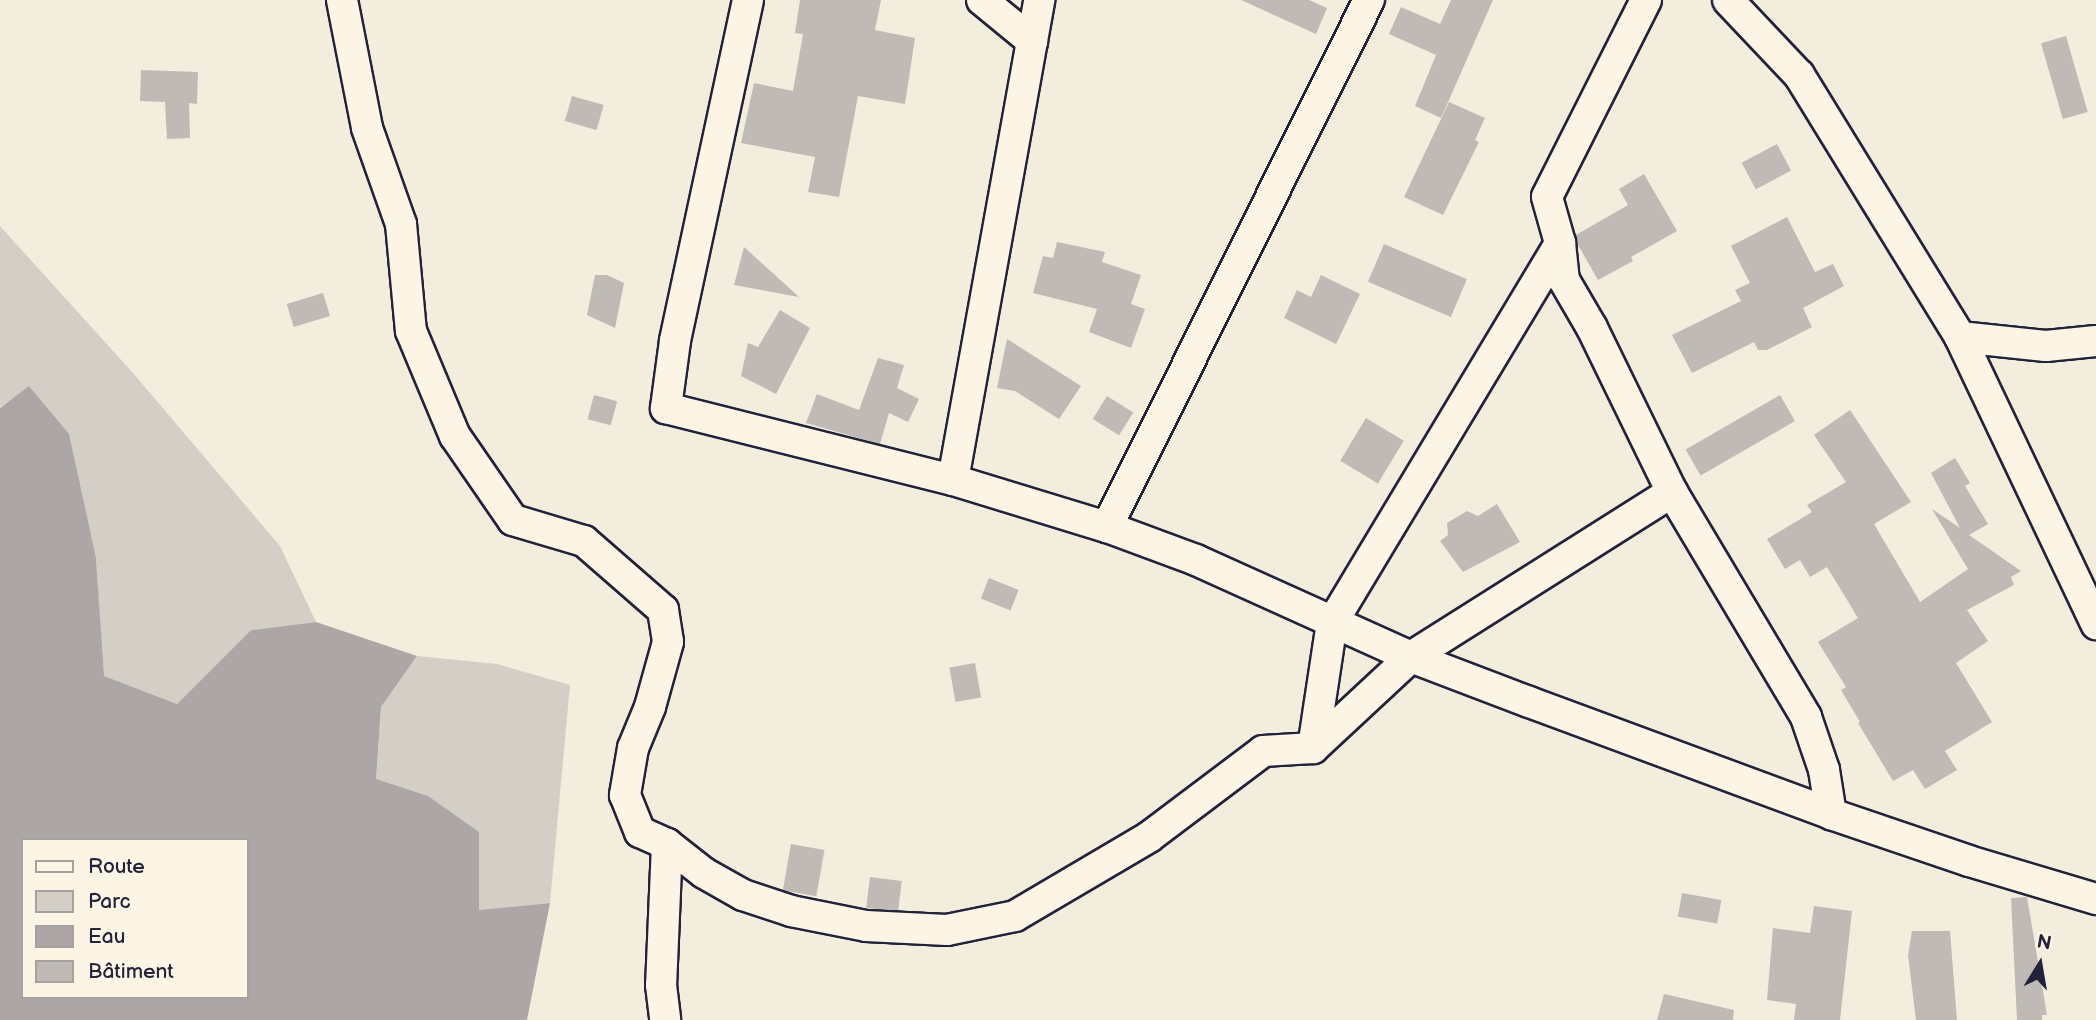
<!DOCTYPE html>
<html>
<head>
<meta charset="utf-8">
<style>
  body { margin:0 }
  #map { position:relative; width:2096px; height:1020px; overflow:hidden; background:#f3edde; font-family:"Balsamiq Sans",sans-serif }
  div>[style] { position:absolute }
  .green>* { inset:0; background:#d4cfc6 }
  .water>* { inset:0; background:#aca7a6 }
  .building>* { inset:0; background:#bfbab6; transform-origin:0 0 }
  .roads { filter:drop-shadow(2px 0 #22223b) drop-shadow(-2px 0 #22223b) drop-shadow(0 2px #22223b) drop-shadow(0 -2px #22223b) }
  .minor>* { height:30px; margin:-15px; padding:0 15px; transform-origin:15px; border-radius:15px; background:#fcf5e5 }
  span { translate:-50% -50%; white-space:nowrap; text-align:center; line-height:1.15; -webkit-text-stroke:7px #fcf5e5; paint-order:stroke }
  .legend { position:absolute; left:21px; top:838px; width:228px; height:161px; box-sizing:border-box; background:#fcf5e5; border:2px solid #a5a1a1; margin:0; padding:9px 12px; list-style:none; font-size:21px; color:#22223b }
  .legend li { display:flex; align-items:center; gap:14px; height:35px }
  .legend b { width:35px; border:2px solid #a5a1a1 }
  .north { position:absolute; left:2005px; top:929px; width:70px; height:70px; -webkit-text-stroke:5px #fcf5e5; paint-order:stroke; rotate:11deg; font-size:19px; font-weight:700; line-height:28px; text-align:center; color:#22223b }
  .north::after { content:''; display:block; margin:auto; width:24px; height:32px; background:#22223b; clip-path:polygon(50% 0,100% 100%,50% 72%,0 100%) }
</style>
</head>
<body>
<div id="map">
  <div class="green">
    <div style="clip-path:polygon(0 226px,133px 373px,280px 546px,316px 622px,251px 630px,177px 704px,103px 676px,96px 558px,30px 387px,0 407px)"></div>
    <div style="clip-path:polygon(417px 656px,497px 664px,570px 685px,550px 903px,479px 910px,376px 779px,381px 707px)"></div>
  </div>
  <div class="water">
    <div style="clip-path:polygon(evenodd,29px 386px,69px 434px,96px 558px,104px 676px,177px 704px,251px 630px,316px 622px,417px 656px,381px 707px,376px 779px,428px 796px,479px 832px,479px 910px,550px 903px,527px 1020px,0 1020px,0 408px,29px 386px,23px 840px,247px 840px,247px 997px,23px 997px,23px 840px)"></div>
  </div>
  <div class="building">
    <div style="clip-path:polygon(800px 0,881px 0,875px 30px,915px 38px,905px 104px,858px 96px,839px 197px,808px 192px,815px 157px,741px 143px,754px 83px,793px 91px,803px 34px,795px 33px)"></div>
    <div style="clip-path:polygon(1241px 0,1309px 0,1327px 8px,1316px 34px)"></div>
    <div style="clip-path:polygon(1451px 0,1493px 0,1441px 118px,1415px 106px,1436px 55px,1389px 34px,1401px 7px,1440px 24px)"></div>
    <div style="left:2066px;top:36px;width:79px;height:26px;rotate:74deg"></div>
    <div style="clip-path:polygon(141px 70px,198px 72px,197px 104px,189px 103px,190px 138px,167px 139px,165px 102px,140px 101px)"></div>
    <div style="left:572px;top:96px;width:33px;height:26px;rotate:16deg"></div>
    <div style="clip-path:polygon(1449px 102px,1485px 118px,1475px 140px,1479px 142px,1443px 215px,1404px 197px)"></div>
    <div style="left:1777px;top:144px;width:30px;height:40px;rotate:62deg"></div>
    <div style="clip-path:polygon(1644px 174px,1677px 231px,1631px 257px,1633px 261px,1598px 280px,1578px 245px,1576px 235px,1628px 205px,1619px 189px)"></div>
    <div style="clip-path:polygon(1787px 217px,1815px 272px,1833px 264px,1844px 286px,1803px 308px,1812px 327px,1767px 350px,1758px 350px,1754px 342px,1692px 373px,1672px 335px,1741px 301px,1735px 290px,1750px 283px,1731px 246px)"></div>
    <div style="clip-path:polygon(1057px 242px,1105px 252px,1102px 262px,1141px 275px,1131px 304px,1145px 309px,1131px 348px,1089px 332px,1097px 309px,1033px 293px,1043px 256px,1053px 258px)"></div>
    <div style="left:1384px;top:244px;width:90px;height:41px;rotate:23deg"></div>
    <div style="clip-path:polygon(744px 247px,799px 297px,734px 285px)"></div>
    <div style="clip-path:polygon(595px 275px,607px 275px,624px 283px,615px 328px,587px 315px)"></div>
    <div style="clip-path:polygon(1321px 275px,1360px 294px,1336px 344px,1284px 318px,1297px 290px,1311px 297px)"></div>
    <div style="left:323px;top:293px;width:24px;height:38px;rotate:73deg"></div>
    <div style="clip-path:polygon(780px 310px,810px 328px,776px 394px,741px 376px,748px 343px,758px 347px)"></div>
    <div style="clip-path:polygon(1007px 339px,1081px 386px,1059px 419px,1015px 391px,997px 388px)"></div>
    <div style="clip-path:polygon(878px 358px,904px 365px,897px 388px,919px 399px,908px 422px,889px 413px,880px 444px,806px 423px,817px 394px,859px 410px)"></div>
    <div style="left:594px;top:395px;width:24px;height:25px;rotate:15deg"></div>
    <div style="left:1780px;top:395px;width:30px;height:109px;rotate:60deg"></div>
    <div style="left:1107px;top:396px;width:31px;height:27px;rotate:32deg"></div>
    <div style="clip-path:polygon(1850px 410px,1911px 502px,1874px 524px,1920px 602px,1968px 569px,1932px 509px,1960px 528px,1931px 473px,1955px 458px,1970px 483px,1965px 486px,1988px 524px,1969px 535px,2021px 571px,2011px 577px,2014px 585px,1967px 610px,1988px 641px,1956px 663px,1992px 722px,1945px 751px,1957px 770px,1925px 789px,1913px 770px,1893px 781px,1858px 723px,1860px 722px,1841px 690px,1846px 687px,1818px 642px,1858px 618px,1827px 567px,1810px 577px,1800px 560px,1785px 569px,1767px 539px,1812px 512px,1807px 505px,1846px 482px,1814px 435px)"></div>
    <div style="left:1366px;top:418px;width:44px;height:50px;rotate:31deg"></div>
    <div style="clip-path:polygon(1497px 504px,1520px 542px,1463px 572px,1440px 541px,1448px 535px,1447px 523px,1467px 511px,1478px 516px)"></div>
    <div style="left:989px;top:578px;width:32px;height:22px;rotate:22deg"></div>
    <div style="left:975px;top:663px;width:35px;height:26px;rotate:80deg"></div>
    <div style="left:791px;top:844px;width:34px;height:47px;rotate:10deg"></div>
    <div style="left:870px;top:877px;width:32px;height:31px;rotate:7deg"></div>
    <div style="left:1682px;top:893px;width:40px;height:24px;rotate:10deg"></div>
    <div style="clip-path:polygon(2027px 897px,2047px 1015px,2042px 1015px,2042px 1020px,2017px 1020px,2011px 898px)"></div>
    <div style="clip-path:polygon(1814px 906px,1852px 911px,1840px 1020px,1794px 1020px,1796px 1004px,1767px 1000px,1773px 928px,1810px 933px)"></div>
    <div style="clip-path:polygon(1912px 931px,1950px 931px,1957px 1020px,1916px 1020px,1908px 955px)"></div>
    <div style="clip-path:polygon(1664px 994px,1734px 1010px,1733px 1020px,1657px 1020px)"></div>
  </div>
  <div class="roads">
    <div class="minor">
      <div style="left:342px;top:0;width:130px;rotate:78.9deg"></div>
      <div style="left:367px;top:128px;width:102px;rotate:70.5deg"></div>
      <div style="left:401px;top:224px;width:107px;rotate:84.7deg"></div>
      <div style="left:411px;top:331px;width:114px;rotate:67.3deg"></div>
      <div style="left:455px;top:436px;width:102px;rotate:55.4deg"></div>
      <div style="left:513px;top:520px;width:74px;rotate:16.5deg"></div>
      <div style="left:584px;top:541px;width:105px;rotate:41.1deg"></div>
      <div style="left:663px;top:610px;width:32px;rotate:81deg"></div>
      <div style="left:668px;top:642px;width:67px;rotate:105.5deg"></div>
      <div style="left:650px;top:707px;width:44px;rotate:112.5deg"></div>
      <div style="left:633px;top:748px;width:48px;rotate:99.7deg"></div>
      <div style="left:625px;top:795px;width:40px;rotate:68deg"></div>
      <div style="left:640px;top:832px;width:30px;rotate:24deg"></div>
      <div style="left:667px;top:844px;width:141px;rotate:92.4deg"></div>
      <div style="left:661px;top:985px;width:35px;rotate:83deg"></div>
      <div style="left:748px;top:0;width:349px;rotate:102.1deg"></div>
      <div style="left:675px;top:341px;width:68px;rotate:97.7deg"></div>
      <div style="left:666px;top:408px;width:296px;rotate:14.1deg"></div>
      <div style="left:953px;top:480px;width:161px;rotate:17deg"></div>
      <div style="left:1107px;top:527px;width:95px;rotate:20.3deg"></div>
      <div style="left:1196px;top:560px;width:236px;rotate:24.3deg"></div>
      <div style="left:1411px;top:657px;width:126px;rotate:20.9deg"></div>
      <div style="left:1529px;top:702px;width:322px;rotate:20.3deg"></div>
      <div style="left:1831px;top:814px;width:146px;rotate:18.8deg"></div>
      <div style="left:1969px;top:861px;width:133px;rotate:16.7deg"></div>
      <div style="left:982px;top:0;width:65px;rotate:39.4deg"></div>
      <div style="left:1646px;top:0;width:220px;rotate:116.7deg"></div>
      <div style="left:1547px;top:197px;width:48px;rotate:74.2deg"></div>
      <div style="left:1560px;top:243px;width:37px;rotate:84deg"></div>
      <div style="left:1564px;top:280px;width:56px;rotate:59.7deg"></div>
      <div style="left:1592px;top:328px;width:182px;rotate:64deg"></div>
      <div style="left:1672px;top:492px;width:262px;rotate:59.2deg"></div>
      <div style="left:1806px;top:717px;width:56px;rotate:71.2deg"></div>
      <div style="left:1824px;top:770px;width:45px;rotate:81deg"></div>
      <div style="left:1728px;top:0;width:103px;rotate:46.6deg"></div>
      <div style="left:1799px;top:75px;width:308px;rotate:58.4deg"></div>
      <div style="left:1960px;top:337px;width:318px;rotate:64.6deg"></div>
      <div style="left:1960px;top:337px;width:86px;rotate:6deg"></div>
      <div style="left:2046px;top:346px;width:50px;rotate:-5.7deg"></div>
      <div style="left:953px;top:480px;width:488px;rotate:-79.8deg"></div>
      <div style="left:1107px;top:527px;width:589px;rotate:-63.57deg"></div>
      <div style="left:1313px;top:748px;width:126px;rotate:-81.4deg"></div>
      <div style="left:1332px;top:623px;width:443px;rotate:-59deg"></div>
      <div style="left:667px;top:844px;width:47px;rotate:38.1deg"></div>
      <div style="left:704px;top:873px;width:45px;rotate:29.4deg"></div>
      <div style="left:743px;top:895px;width:51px;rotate:18.4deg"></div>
      <div style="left:791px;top:911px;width:76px;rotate:11.3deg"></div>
      <div style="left:866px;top:926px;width:81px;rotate:2.8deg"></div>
      <div style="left:947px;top:930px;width:69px;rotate:-11.6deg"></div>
      <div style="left:1015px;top:916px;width:156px;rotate:-30.5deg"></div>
      <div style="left:1149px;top:837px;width:143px;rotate:-37deg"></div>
      <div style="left:1263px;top:751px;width:50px;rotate:-3.4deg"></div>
      <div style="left:1313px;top:748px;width:134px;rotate:-42.9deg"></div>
      <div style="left:1411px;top:657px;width:309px;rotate:-32.3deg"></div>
    </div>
  </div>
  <ul class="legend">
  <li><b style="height:9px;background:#fcf5e5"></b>Route</li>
  <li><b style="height:19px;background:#d4cfc6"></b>Parc</li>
  <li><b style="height:19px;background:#aca7a6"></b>Eau</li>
  <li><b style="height:19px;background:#bfbab6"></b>Bâtiment</li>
  </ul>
  <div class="north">N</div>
</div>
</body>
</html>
